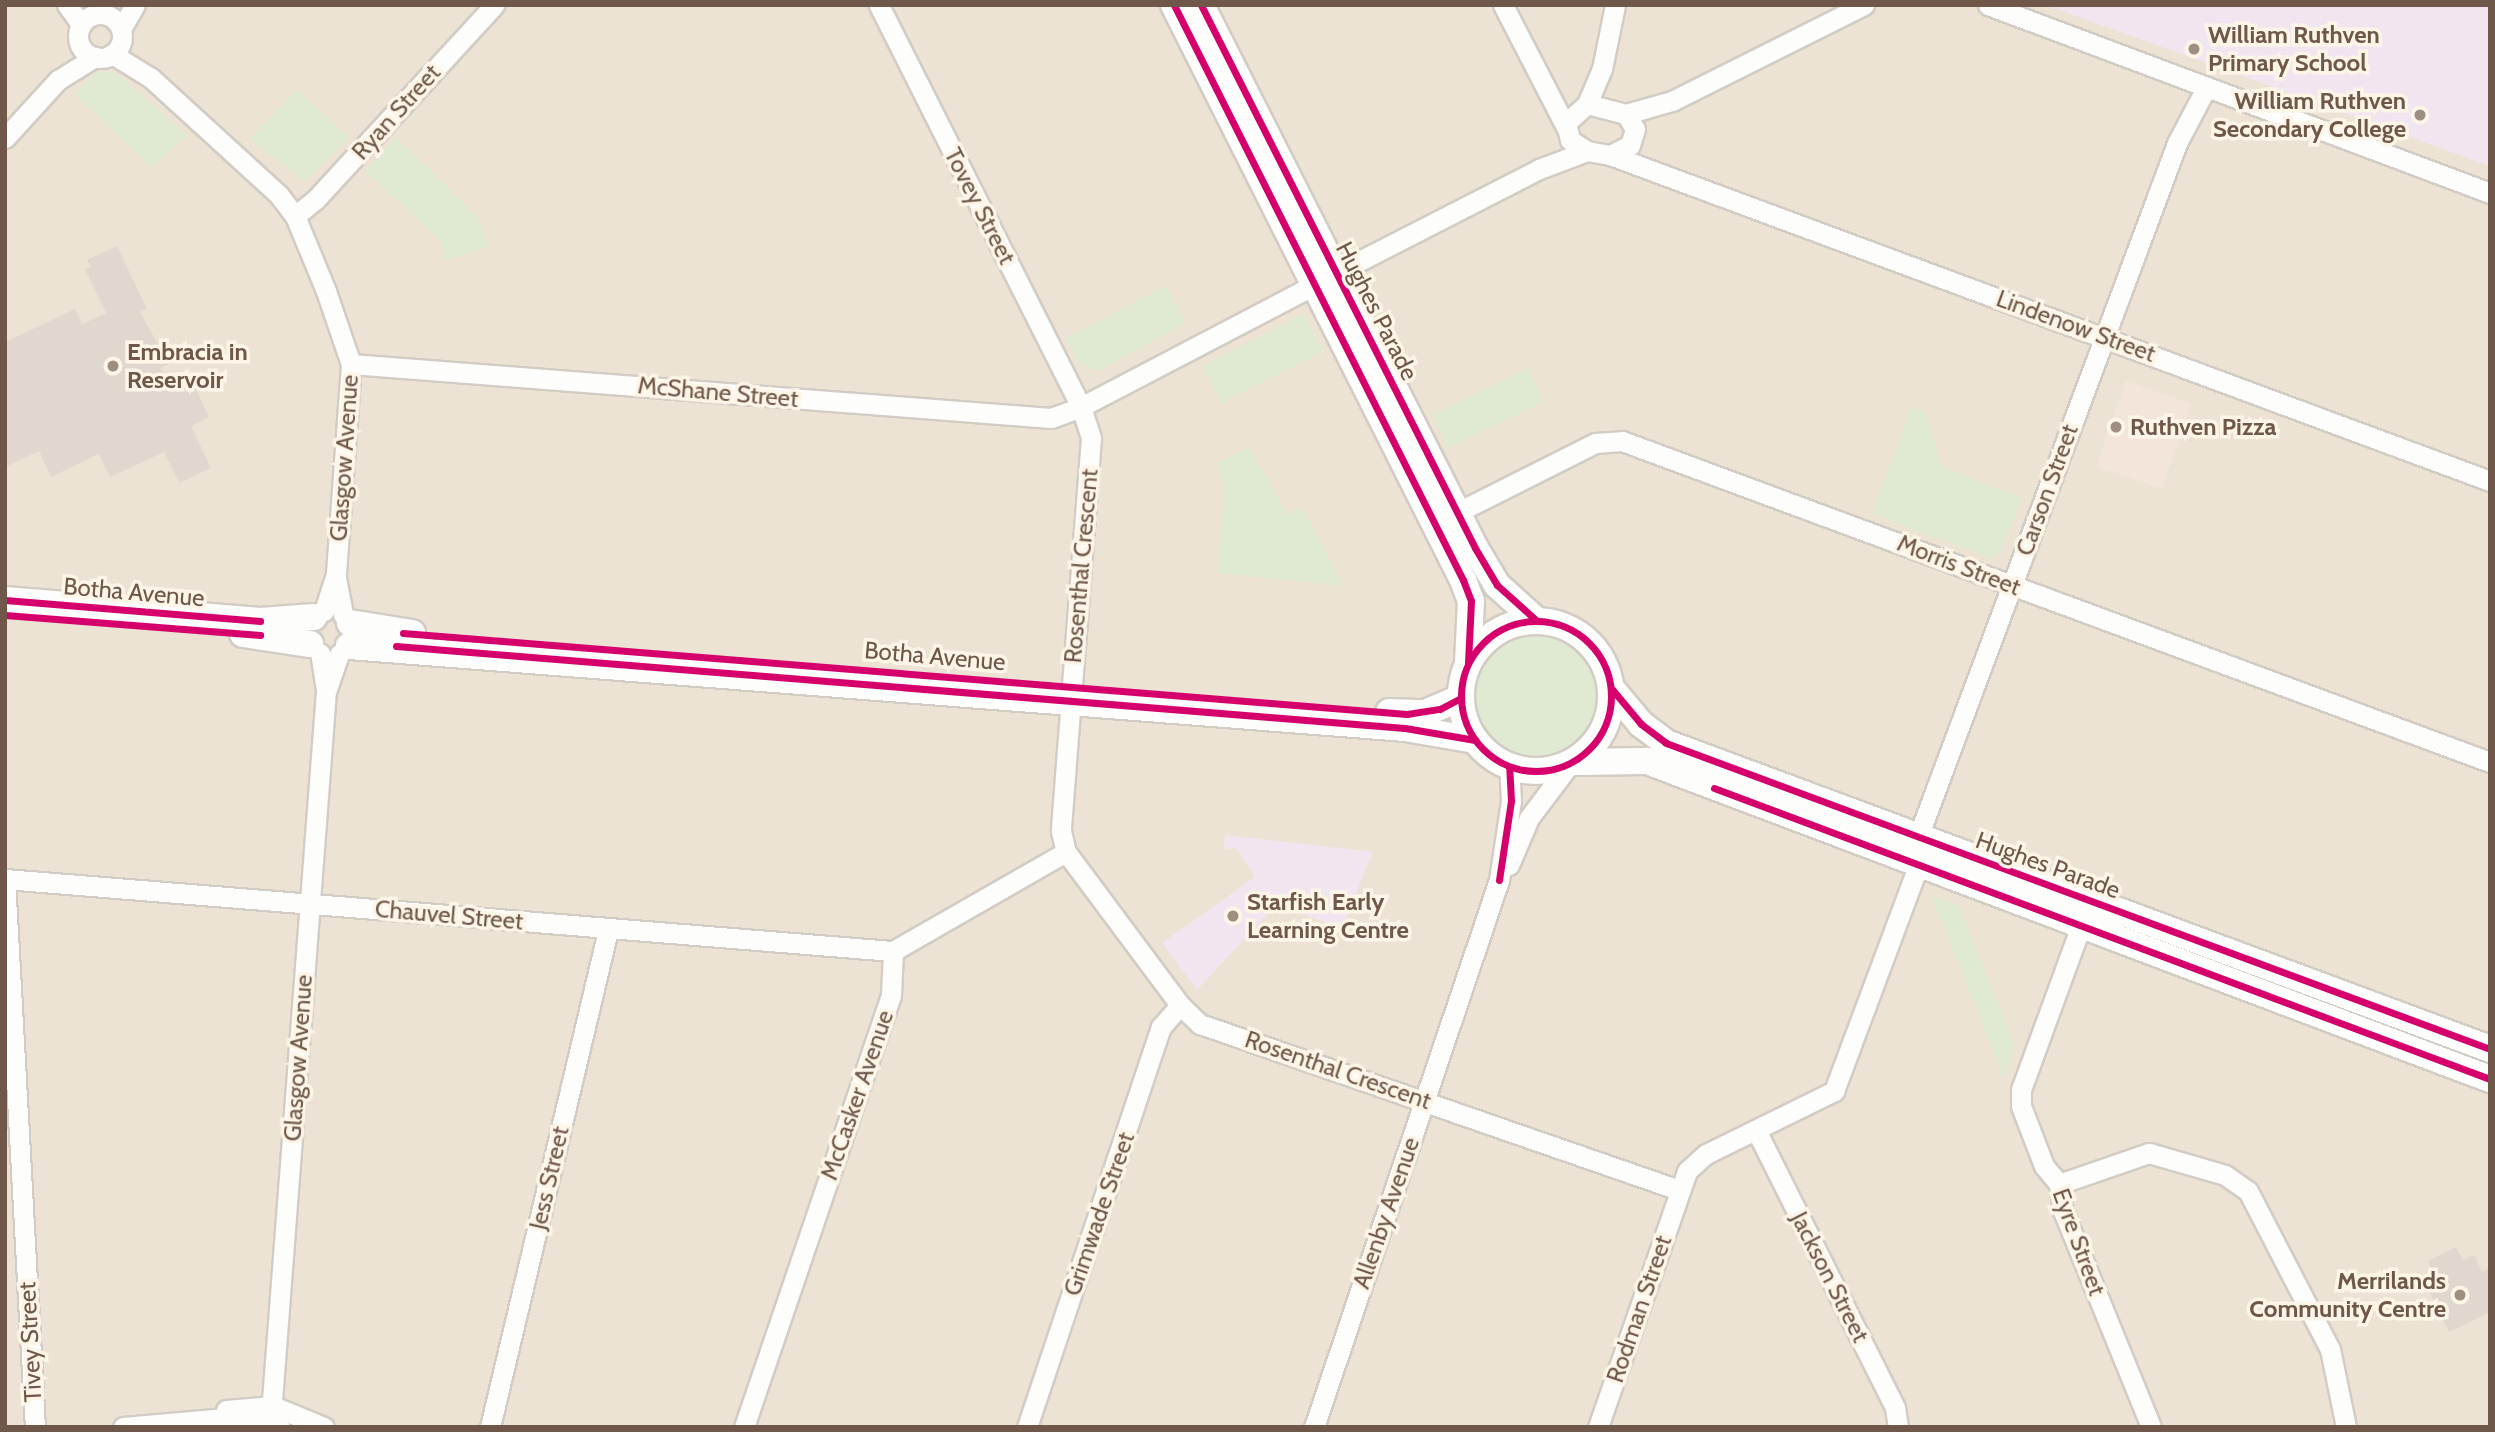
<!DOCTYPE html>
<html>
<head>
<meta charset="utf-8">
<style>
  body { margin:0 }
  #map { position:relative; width:2495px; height:1432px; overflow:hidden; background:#f4f0e7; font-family:Cabin,sans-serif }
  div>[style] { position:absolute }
  .residential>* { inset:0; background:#ede3d4; transform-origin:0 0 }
  .commercial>* { inset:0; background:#f4e5db; transform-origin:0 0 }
  .education>* { inset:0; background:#f1e6ef }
  .green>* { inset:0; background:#e0ead2; transform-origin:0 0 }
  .round { border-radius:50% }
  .building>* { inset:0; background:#e0d8cf }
  .roads { filter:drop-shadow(2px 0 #d2ccc4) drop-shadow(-2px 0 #d2ccc4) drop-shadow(0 2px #d2ccc4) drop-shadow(0 -2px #d2ccc4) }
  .street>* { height:19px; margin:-9.5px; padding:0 9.5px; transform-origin:9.5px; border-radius:9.5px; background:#fdfdfb }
  .street>.ring { margin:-9.5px; padding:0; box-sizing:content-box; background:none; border:19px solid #fdfdfb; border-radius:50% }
  .secondary>* { height:26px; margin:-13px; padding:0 13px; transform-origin:13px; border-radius:13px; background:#fdfdfb }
  .secondary>.ring { margin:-13px; padding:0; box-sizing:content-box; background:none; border:26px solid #fdfdfb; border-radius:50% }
  .cycleway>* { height:7px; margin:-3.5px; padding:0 3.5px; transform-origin:3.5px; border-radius:3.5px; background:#d6006c }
  .cycleway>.ring { margin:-3.5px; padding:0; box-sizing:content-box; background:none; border:7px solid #d6006c; border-radius:50% }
  .dots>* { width:19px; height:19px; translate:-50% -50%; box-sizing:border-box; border:4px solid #fdf5e7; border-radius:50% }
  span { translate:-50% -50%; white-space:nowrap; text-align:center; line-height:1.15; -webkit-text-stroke:7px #fdf5e7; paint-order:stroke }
  .poi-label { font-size:24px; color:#6f584a; font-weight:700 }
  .left { translate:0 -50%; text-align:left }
  .right { translate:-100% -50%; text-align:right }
  .street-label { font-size:24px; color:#6f584a }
  .frame { position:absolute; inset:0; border:7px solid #6f584a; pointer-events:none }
</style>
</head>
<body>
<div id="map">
  <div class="residential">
    <div style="left:5px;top:5px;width:2485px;height:1422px"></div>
  </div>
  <div class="commercial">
    <div style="left:2126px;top:381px;width:69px;height:90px;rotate:19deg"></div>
  </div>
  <div class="education">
    <div style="clip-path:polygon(2046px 5px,2490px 5px,2490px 166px,2212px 65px)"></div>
    <div style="clip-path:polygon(1225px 835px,1373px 852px,1342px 928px,1276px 905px,1197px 990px,1162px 943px,1255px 877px,1236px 848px,1224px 849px)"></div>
  </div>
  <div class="green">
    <div style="clip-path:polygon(114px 71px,187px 135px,152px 168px,74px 94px,96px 72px)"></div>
    <div style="clip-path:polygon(297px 90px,349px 137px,305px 182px,249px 139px)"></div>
    <div style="clip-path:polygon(396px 137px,476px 215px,490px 247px,445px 260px,441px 241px,365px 171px)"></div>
    <div style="clip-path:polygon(1166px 286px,1186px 323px,1098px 371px,1078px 361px,1065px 338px)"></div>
    <div style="left:1304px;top:314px;width:42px;height:114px;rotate:63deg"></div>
    <div style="left:1528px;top:368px;width:37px;height:107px;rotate:64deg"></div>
    <div style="clip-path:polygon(1911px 407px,1925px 412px,1942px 467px,2022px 498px,2001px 552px,1991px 558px,1872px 514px)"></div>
    <div style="clip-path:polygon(1249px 447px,1288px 515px,1302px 507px,1344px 586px,1218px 573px,1224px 484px,1216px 464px)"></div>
    <div class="round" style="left:1466px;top:626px;width:140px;height:140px"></div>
    <div style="clip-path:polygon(1931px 895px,1959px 906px,2015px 1045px,2004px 1079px)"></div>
  </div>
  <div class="building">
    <div style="clip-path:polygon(117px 246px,147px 309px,140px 312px,169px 364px,161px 368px,173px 392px,193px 383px,209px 417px,191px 426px,211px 468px,179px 483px,164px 452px,110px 477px,99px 454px,51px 477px,39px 451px,5px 467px,5px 342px,75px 309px,82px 324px,106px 313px,85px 269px,91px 267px,87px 260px)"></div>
    <div style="clip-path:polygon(2456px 1247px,2463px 1260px,2474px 1255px,2482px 1272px,2490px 1268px,2490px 1312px,2449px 1332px,2423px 1279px,2434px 1274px,2428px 1261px)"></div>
  </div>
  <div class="roads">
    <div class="street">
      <div style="left:67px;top:5px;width:24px;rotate:54deg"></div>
      <div style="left:1503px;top:5px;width:140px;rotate:62.7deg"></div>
      <div style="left:1988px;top:5px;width:536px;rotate:20.53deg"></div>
      <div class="ring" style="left:78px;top:14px;width:25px;height:25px"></div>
      <div style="left:121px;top:29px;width:28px;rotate:-60deg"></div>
      <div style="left:112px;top:54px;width:46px;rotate:31.6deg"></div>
      <div style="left:151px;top:78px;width:173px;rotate:42.4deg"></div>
      <div style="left:279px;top:195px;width:26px;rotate:53deg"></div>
      <div style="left:295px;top:216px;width:81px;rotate:67.5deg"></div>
      <div style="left:326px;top:291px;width:77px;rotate:71.1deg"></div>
      <div style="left:351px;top:364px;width:211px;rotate:94.1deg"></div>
      <div style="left:336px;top:574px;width:39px;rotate:108deg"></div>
      <div style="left:1587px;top:104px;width:40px;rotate:14.4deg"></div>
      <div style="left:1626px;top:114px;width:17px;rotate:59deg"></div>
      <div style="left:1635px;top:129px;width:17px;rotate:107deg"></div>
      <div style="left:1630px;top:145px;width:22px;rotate:153deg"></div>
      <div style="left:1610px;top:155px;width:23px;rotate:-170deg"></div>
      <div style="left:1587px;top:151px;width:20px;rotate:-147deg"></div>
      <div style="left:1570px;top:140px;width:17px;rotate:-103deg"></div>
      <div style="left:1566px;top:123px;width:28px;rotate:-42deg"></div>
      <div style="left:1587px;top:104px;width:38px;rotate:-67deg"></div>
      <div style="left:1602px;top:69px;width:65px;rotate:-78.5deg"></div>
      <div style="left:1626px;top:114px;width:48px;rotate:-15.8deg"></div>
      <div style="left:1672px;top:101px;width:215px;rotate:-26.6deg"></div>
      <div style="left:5px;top:138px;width:79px;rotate:-47.6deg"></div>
      <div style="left:58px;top:80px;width:44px;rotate:-31.9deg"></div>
      <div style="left:1610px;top:155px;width:938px;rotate:20.33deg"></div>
      <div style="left:295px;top:216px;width:26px;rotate:-39deg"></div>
      <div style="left:315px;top:200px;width:265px;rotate:-47.4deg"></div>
      <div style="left:1336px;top:273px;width:228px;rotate:-27.1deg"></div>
      <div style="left:1539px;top:169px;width:51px;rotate:-20.6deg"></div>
      <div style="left:1314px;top:285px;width:263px;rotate:152.4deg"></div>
      <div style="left:1081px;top:407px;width:33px;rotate:72deg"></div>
      <div style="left:1091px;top:438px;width:394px;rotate:94.4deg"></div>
      <div style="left:1061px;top:831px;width:22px;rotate:77deg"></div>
      <div style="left:1066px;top:852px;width:191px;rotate:53.3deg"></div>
      <div style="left:1180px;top:1005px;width:28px;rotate:44deg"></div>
      <div style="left:1200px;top:1024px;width:507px;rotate:19.11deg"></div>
      <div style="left:351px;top:364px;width:702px;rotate:4.41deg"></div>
      <div style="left:1051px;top:418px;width:32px;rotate:-20deg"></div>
      <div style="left:1081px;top:407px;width:450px;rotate:-116.7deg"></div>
      <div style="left:1446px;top:518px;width:167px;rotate:-26.7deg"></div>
      <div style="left:1595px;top:443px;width:27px;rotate:-4deg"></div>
      <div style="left:1622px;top:441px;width:925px;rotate:20.3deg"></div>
      <div style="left:336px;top:578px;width:38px;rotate:79deg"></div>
      <div style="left:327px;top:689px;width:37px;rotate:-71deg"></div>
      <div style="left:1918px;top:837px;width:741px;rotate:-69.53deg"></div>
      <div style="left:2177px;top:143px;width:62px;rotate:-62.2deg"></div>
      <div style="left:1509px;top:865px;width:51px;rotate:-66.9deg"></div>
      <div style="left:1529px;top:818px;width:66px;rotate:-53deg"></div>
      <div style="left:5px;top:879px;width:891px;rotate:4.64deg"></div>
      <div style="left:893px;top:951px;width:199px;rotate:-29.8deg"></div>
      <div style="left:5px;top:879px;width:549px;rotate:86.87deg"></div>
      <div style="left:2086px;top:912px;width:189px;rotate:110.1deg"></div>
      <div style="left:2021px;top:1090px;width:16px;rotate:90deg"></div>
      <div style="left:2021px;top:1106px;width:64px;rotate:69deg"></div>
      <div style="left:2044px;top:1166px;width:23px;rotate:50deg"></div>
      <div style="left:2059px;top:1184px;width:27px;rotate:82deg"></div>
      <div style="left:2063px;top:1211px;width:233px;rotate:67.8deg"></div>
      <div style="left:1756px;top:1130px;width:311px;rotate:63.4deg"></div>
      <div style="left:1895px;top:1408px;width:19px;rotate:81deg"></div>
      <div style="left:2059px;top:1184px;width:95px;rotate:-19deg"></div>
      <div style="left:2149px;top:1153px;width:79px;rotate:16.1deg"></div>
      <div style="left:2225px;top:1175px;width:28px;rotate:35deg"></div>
      <div style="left:2248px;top:1191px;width:178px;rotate:62.6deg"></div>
      <div style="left:2330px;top:1349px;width:80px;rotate:78.4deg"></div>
      <div style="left:226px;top:1410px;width:47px;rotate:-4.9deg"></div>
      <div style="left:273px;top:1406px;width:55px;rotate:22.4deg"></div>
      <div style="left:123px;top:1427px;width:115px;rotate:-5deg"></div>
      <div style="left:238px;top:1417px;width:43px;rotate:13.4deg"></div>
      <div style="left:270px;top:1427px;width:739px;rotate:-85.65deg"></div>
      <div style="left:326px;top:690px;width:37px;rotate:-99deg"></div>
      <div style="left:490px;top:1427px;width:511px;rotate:-76.64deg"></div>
      <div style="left:744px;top:1427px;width:456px;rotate:-71.2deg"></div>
      <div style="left:891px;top:995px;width:44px;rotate:-87.4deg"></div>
      <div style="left:1027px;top:1427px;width:422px;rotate:-71.5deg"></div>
      <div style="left:1161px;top:1027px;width:29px;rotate:-49deg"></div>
      <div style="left:1314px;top:1427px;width:577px;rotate:-71.31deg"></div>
      <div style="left:1499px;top:880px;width:80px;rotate:-81.4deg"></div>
      <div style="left:1511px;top:801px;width:34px;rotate:-93deg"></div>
      <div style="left:1598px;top:1427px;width:271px;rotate:-70.8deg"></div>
      <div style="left:1687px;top:1171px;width:25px;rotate:-42deg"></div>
      <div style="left:1706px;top:1154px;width:143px;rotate:-26.2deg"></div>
      <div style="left:1834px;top:1091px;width:242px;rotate:-69.5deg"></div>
    </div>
    <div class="secondary">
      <div style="left:1174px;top:5px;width:644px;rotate:63.32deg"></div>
      <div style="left:1463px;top:580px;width:22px;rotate:69deg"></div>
      <div style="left:1471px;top:601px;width:61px;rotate:92.8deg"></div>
      <div style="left:1201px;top:5px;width:608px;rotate:63.22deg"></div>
      <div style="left:1475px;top:548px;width:43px;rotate:59.3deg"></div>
      <div style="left:1497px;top:585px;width:54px;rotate:42deg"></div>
      <div style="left:5px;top:600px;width:256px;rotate:4.7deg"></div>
      <div style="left:260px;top:621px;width:54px;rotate:-4.2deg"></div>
      <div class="ring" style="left:1461px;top:621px;width:124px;height:124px"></div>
      <div style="left:350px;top:623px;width:63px;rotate:9.2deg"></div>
      <div style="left:243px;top:634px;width:68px;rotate:8.5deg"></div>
      <div style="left:349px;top:646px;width:1059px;rotate:4.44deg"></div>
      <div style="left:1405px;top:728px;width:71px;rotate:9.7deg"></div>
      <div style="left:1611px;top:688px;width:47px;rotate:50.2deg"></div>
      <div style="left:1641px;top:724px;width:31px;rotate:37deg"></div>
      <div style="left:1666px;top:743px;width:879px;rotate:20.37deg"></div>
      <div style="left:1389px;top:712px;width:36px;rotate:2deg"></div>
      <div style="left:1425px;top:713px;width:39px;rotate:-23deg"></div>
      <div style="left:1574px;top:762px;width:73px;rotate:-0.8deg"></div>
      <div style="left:1647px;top:761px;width:901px;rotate:20.67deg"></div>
    </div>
  </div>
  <div class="cycleway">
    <div style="left:1174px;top:5px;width:644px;rotate:63.32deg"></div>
    <div style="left:1463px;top:580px;width:22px;rotate:69deg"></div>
    <div style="left:1471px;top:601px;width:61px;rotate:92.8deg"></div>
    <div style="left:1201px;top:5px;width:608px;rotate:63.22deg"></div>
    <div style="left:1475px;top:548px;width:43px;rotate:59.3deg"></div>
    <div style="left:1497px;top:585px;width:54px;rotate:42deg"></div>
    <div style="left:5px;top:600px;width:256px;rotate:4.7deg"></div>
    <div style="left:5px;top:615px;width:256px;rotate:4.5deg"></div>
    <div class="ring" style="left:1461px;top:621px;width:143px;height:143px"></div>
    <div style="left:403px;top:633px;width:1007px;rotate:4.61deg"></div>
    <div style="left:1407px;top:714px;width:33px;rotate:-9deg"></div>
    <div style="left:1440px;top:709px;width:24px;rotate:-28deg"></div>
    <div style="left:396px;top:646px;width:1012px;rotate:4.65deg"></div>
    <div style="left:1405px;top:728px;width:71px;rotate:9.7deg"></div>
    <div style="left:1611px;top:688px;width:47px;rotate:50.2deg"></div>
    <div style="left:1641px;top:724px;width:31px;rotate:37deg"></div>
    <div style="left:1666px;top:743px;width:879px;rotate:20.37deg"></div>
    <div style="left:1714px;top:788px;width:829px;rotate:20.56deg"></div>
    <div style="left:1499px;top:880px;width:80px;rotate:-81.4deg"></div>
    <div style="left:1511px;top:801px;width:34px;rotate:-93deg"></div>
  </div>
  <div class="dots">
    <div style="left:2194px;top:49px;background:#9e8d81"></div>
    <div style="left:2420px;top:115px;background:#9e8d81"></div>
    <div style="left:113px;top:366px;background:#9e8d81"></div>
    <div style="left:2116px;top:427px;background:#9e8d81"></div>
    <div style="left:1233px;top:916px;background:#9e8d81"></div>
    <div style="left:2460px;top:1295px;background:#9e8d81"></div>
  </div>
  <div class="poi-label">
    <span class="left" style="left:2208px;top:49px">William Ruthven<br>Primary School</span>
    <span class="right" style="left:2406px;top:115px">William Ruthven<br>Secondary College</span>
    <span class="left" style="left:127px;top:366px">Embracia in<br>Reservoir</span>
    <span class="left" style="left:2130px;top:427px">Ruthven Pizza</span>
    <span class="left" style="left:1247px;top:916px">Starfish Early<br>Learning Centre</span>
    <span class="right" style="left:2446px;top:1295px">Merrilands<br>Community Centre</span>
  </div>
  <div class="street-label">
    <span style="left:396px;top:112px;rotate:-48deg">Ryan Street</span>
    <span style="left:980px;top:206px;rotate:63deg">Tovey Street</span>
    <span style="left:1377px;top:311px;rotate:63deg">Hughes Parade</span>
    <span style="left:2076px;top:326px;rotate:20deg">Lindenow Street</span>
    <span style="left:718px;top:392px;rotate:5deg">McShane Street</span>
    <span style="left:344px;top:458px;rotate:-86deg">Glasgow Avenue</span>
    <span style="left:2047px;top:490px;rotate:-70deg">Carson Street</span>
    <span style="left:1959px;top:565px;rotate:21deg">Morris Street</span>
    <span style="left:1081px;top:566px;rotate:-85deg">Rosenthal Crescent</span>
    <span style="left:134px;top:592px;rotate:5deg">Botha Avenue</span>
    <span style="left:935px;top:656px;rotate:5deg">Botha Avenue</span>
    <span style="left:2048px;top:865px;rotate:20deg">Hughes Parade</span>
    <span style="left:449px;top:915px;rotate:5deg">Chauvel Street</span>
    <span style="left:298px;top:1058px;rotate:-86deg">Glasgow Avenue</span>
    <span style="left:1338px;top:1070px;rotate:19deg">Rosenthal Crescent</span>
    <span style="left:857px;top:1095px;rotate:-71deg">McCasker Avenue</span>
    <span style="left:549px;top:1178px;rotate:-77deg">Jess Street</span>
    <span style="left:1386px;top:1213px;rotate:-71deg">Allenby Avenue</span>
    <span style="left:1099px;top:1214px;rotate:-71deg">Grimwade Street</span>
    <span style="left:2079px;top:1242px;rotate:70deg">Eyre Street</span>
    <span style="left:1830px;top:1277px;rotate:63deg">Jackson Street</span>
    <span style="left:1639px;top:1309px;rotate:-71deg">Rodman Street</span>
    <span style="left:30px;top:1342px;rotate:-93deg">Tivey Street</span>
  </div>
  <div class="frame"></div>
</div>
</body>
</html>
